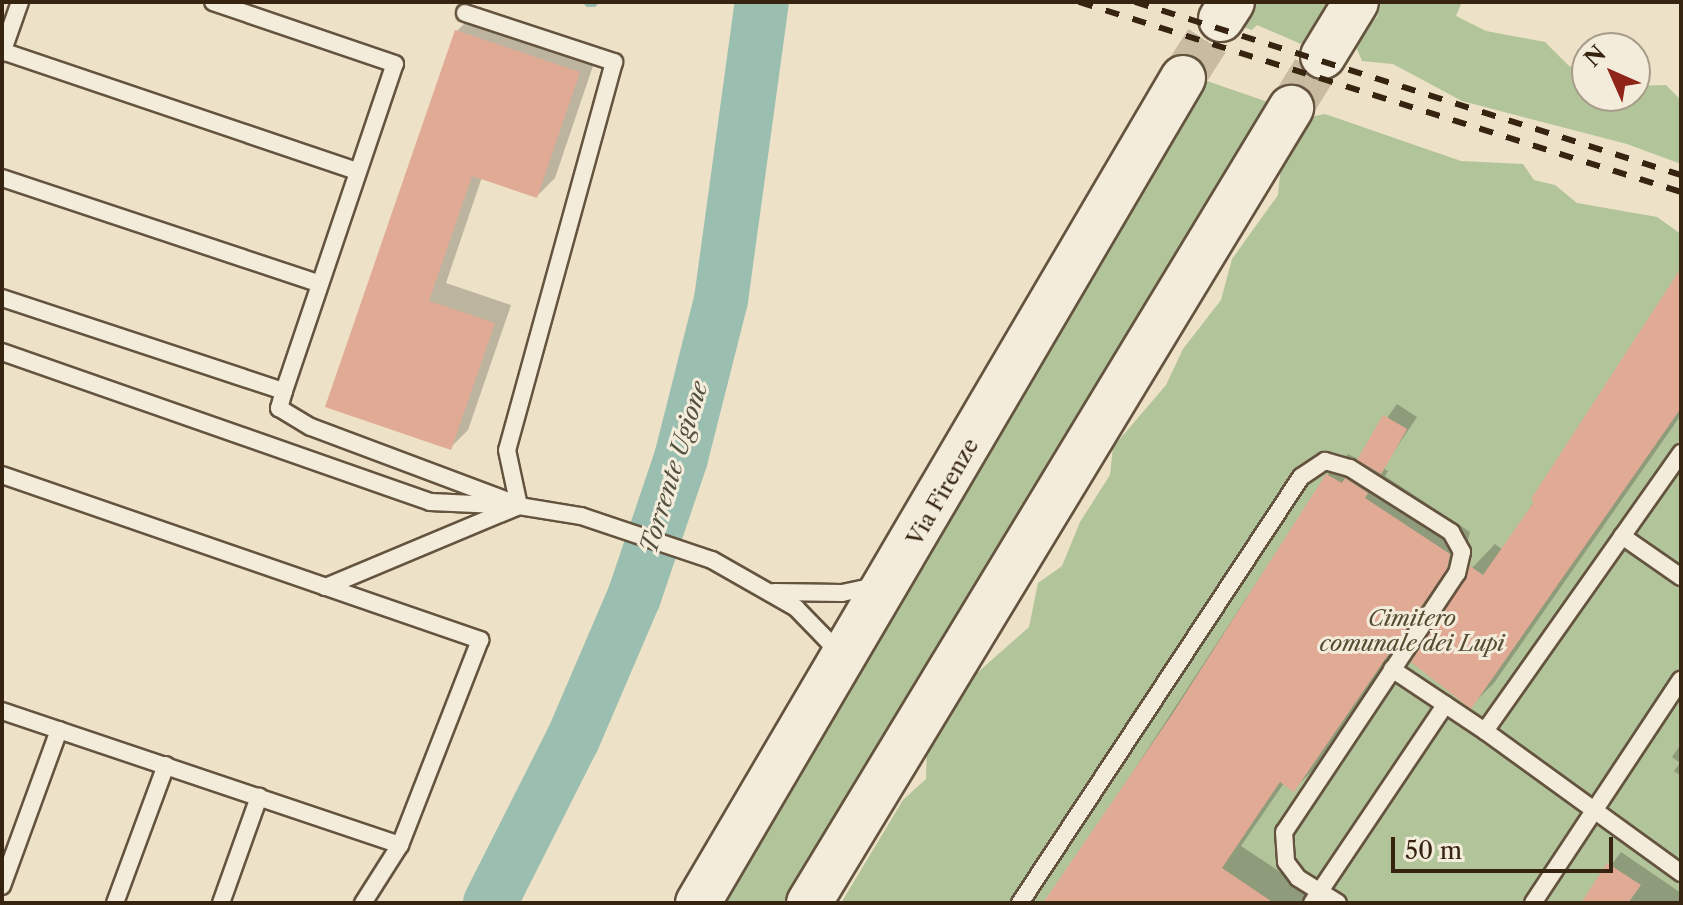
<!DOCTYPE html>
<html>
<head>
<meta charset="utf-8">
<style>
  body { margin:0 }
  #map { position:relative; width:1683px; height:905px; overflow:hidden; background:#ede1c7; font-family:"Libre Caslon Text",serif }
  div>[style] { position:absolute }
  .green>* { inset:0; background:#b2c49a }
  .shadow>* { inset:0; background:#0003 }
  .stream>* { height:9px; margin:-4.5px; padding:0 4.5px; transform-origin:4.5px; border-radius:4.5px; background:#9abeb0 }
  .river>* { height:54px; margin:-27px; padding:0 27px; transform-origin:27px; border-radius:27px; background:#9abeb0 }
  .building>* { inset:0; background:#e1aa95; transform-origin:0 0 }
  .secondary-tunnel>* { height:44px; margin-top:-22px; transform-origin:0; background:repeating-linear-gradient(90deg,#c8bba2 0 44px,transparent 0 66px) }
  .roads { filter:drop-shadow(2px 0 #64533e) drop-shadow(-2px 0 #64533e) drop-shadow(0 2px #64533e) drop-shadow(0 -2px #64533e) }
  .lane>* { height:16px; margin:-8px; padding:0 8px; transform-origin:8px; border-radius:8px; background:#f3ecdb }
  .secondary>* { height:44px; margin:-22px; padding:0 22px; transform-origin:22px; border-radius:22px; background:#f3ecdb }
  .rail>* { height:6px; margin-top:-3px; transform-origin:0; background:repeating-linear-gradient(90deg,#362410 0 14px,transparent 0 28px) }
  span { translate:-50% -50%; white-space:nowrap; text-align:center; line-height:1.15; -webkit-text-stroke:6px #f3ecdb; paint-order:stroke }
  .street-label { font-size:22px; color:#362410 }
  .park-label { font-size:22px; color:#554c32; font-style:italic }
  .water-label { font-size:24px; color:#545240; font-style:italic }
  .frame { position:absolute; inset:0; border:4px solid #362410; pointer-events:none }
  .north { position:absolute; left:1571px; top:32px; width:80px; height:80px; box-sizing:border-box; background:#f3ecdb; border:2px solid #a79c8a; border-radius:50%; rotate:315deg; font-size:22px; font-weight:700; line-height:32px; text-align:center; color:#362410 }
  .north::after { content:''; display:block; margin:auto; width:28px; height:36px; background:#8f2418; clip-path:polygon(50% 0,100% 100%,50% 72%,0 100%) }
  .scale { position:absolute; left:1391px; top:837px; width:222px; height:36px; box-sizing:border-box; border:4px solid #362410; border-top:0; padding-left:10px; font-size:24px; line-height:28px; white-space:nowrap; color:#362410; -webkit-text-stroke:6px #f3ecdb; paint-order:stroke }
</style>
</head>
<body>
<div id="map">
  <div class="green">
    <div style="clip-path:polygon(1245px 2px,1329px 2px,1301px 44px,1257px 25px,1252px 30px,1230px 23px)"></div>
    <div style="clip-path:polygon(1381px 2px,1462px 2px,1456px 16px,1486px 31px,1545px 42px,1569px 66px,1587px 71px,1587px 96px,1635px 96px,1635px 86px,1666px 85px,1681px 100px,1681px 164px,1627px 144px,1462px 101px,1393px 64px,1362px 61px,1353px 40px,1377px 17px)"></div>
    <div style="clip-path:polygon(1201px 79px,1268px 102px,787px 903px,719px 903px)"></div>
    <div style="clip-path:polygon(1325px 114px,1461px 161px,1523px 164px,1534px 180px,1555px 185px,1577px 203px,1657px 217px,1681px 234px,1681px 903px,841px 903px,903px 800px,926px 779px,927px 744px,941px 718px,961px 698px,968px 681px,1029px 627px,1038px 583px,1062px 566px,1080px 522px,1110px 475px,1113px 447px,1166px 385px,1183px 349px,1221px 300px,1232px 259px,1278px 195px,1281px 165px,1305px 118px)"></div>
  </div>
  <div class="shadow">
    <div style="clip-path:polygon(475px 13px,597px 54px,555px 178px,537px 196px,482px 177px,446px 283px,511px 305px,468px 430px,450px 448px,328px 406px,457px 31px)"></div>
    <div style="clip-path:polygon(1681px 272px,1681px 415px,1494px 683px,1471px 706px,1472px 568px,1495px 544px,1503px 550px)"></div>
    <div style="clip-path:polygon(1397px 404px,1417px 417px,1383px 468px,1388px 471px,1385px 476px,1470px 532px,1467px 545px,1315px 768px,1294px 789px,1284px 783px,1241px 846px,1327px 903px,1047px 903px,1327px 475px,1348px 454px,1358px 459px)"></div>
    <div style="clip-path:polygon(1681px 744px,1681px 776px,1674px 771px,1680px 763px,1672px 757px)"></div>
    <div style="clip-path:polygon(1621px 852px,1681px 893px,1681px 903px,1583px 903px)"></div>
  </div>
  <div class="stream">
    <div style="left:588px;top:2px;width:5px"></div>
  </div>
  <div class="river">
    <div style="left:490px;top:903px;width:184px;rotate:-63.2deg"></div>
    <div style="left:573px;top:739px;width:155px;rotate:-66.8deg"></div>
    <div style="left:634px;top:597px;width:147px;rotate:-71.3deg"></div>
    <div style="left:681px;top:458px;width:163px;rotate:-75.8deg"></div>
    <div style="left:721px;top:300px;width:301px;rotate:-82.2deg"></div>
  </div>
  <div class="building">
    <div style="clip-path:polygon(455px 30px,580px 72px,537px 198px,472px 176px,429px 301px,495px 323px,451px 450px,325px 407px)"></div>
    <div style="clip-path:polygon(1681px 268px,1681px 408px,1471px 709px,1411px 662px,1470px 566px,1483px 575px,1534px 502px,1531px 499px)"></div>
    <div style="left:1383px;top:415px;width:28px;height:52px;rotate:30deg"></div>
    <div style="clip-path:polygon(1326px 474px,1342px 483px,1345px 478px,1368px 493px,1365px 498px,1450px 554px,1447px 569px,1294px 792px,1280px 782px,1222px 868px,1274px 903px,1043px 903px,1173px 713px)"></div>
    <div style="clip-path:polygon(1607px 863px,1641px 885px,1628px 903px,1581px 903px)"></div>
  </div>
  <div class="secondary-tunnel">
    <div style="left:1183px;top:78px;width:70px;rotate:-57.2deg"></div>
    <div style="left:1291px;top:108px;width:61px;rotate:-58.4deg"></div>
  </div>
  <div class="roads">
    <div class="lane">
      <div style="left:465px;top:13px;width:157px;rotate:18.2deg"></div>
      <div style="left:614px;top:62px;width:402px;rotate:105.4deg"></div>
      <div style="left:507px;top:450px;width:57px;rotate:77.9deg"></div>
      <div style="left:519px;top:506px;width:63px;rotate:9.2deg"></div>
      <div style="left:581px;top:516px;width:138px;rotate:18.6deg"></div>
      <div style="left:712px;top:560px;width:97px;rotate:29.7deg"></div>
      <div style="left:796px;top:608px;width:49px;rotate:45.8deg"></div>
      <div style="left:830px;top:643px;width:16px;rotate:76deg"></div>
      <div style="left:2px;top:51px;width:374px;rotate:18.7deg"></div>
      <div style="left:2px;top:53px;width:54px;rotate:-70.6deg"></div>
      <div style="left:2px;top:178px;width:333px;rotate:18.4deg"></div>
      <div style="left:2px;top:298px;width:297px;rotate:18.3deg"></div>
      <div style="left:284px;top:391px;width:345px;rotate:-71.3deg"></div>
      <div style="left:395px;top:64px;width:192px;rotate:-161.2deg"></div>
      <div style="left:2px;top:352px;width:454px;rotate:19.3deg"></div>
      <div style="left:430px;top:502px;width:89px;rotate:2.6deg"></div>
      <div style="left:519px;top:506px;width:210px;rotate:157.3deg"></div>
      <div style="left:284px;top:391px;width:18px;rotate:106deg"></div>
      <div style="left:279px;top:408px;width:37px;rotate:31deg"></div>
      <div style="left:311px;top:427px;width:207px;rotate:20.6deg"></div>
      <div style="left:1681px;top:453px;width:340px;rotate:125.2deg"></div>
      <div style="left:1485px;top:731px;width:242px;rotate:35.9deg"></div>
      <div style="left:2px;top:475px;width:506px;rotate:19.04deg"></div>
      <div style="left:480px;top:640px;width:220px;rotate:111.3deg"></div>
      <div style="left:400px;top:845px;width:69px;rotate:122.5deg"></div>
      <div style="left:1622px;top:536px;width:72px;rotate:34.8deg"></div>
      <div style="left:774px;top:592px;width:68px;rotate:0.8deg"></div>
      <div style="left:842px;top:593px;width:35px;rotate:-12deg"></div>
      <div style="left:1392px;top:669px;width:112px;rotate:33.7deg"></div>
      <div style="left:2px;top:711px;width:420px;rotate:18.6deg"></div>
      <div style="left:2px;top:886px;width:166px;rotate:-69.9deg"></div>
      <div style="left:115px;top:903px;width:147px;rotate:-69.7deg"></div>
      <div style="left:221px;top:903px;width:113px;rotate:-70.3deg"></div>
      <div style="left:1020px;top:903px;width:510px;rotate:-56.59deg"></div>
      <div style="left:1301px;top:477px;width:29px;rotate:-34deg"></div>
      <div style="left:1325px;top:461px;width:26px;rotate:16deg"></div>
      <div style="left:1350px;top:468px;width:120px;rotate:32.4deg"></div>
      <div style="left:1451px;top:532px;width:23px;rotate:61deg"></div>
      <div style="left:1462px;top:552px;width:22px;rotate:103deg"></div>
      <div style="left:1457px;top:573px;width:311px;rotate:123.7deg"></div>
      <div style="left:1284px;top:832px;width:30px;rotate:86deg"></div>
      <div style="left:1286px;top:862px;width:20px;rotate:53deg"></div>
      <div style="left:1298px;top:878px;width:47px;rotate:32deg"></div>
      <div style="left:1312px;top:903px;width:239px;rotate:-56.1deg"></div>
      <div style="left:1533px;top:903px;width:268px;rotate:-56.5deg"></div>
    </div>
    <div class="secondary">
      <div style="left:1221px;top:19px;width:20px;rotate:-57deg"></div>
      <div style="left:1323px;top:56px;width:63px;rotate:-58.6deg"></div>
      <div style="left:698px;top:903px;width:957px;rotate:-59.55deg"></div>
      <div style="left:809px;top:903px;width:930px;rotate:-58.77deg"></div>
    </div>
  </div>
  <div class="rail">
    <div style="left:1079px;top:2px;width:631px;rotate:17.52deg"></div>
    <div style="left:1135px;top:2px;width:573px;rotate:17.58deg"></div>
  </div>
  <div class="street-label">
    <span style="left:943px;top:492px;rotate:-60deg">Via Firenze</span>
  </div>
  <div class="park-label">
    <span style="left:1412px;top:631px">Cimitero<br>comunale dei Lupi</span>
  </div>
  <div class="water-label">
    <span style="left:674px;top:467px;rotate:-73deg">Torrente Ugione</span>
  </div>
  <div class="frame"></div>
  <div class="north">N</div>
  <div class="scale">50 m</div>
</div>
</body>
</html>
